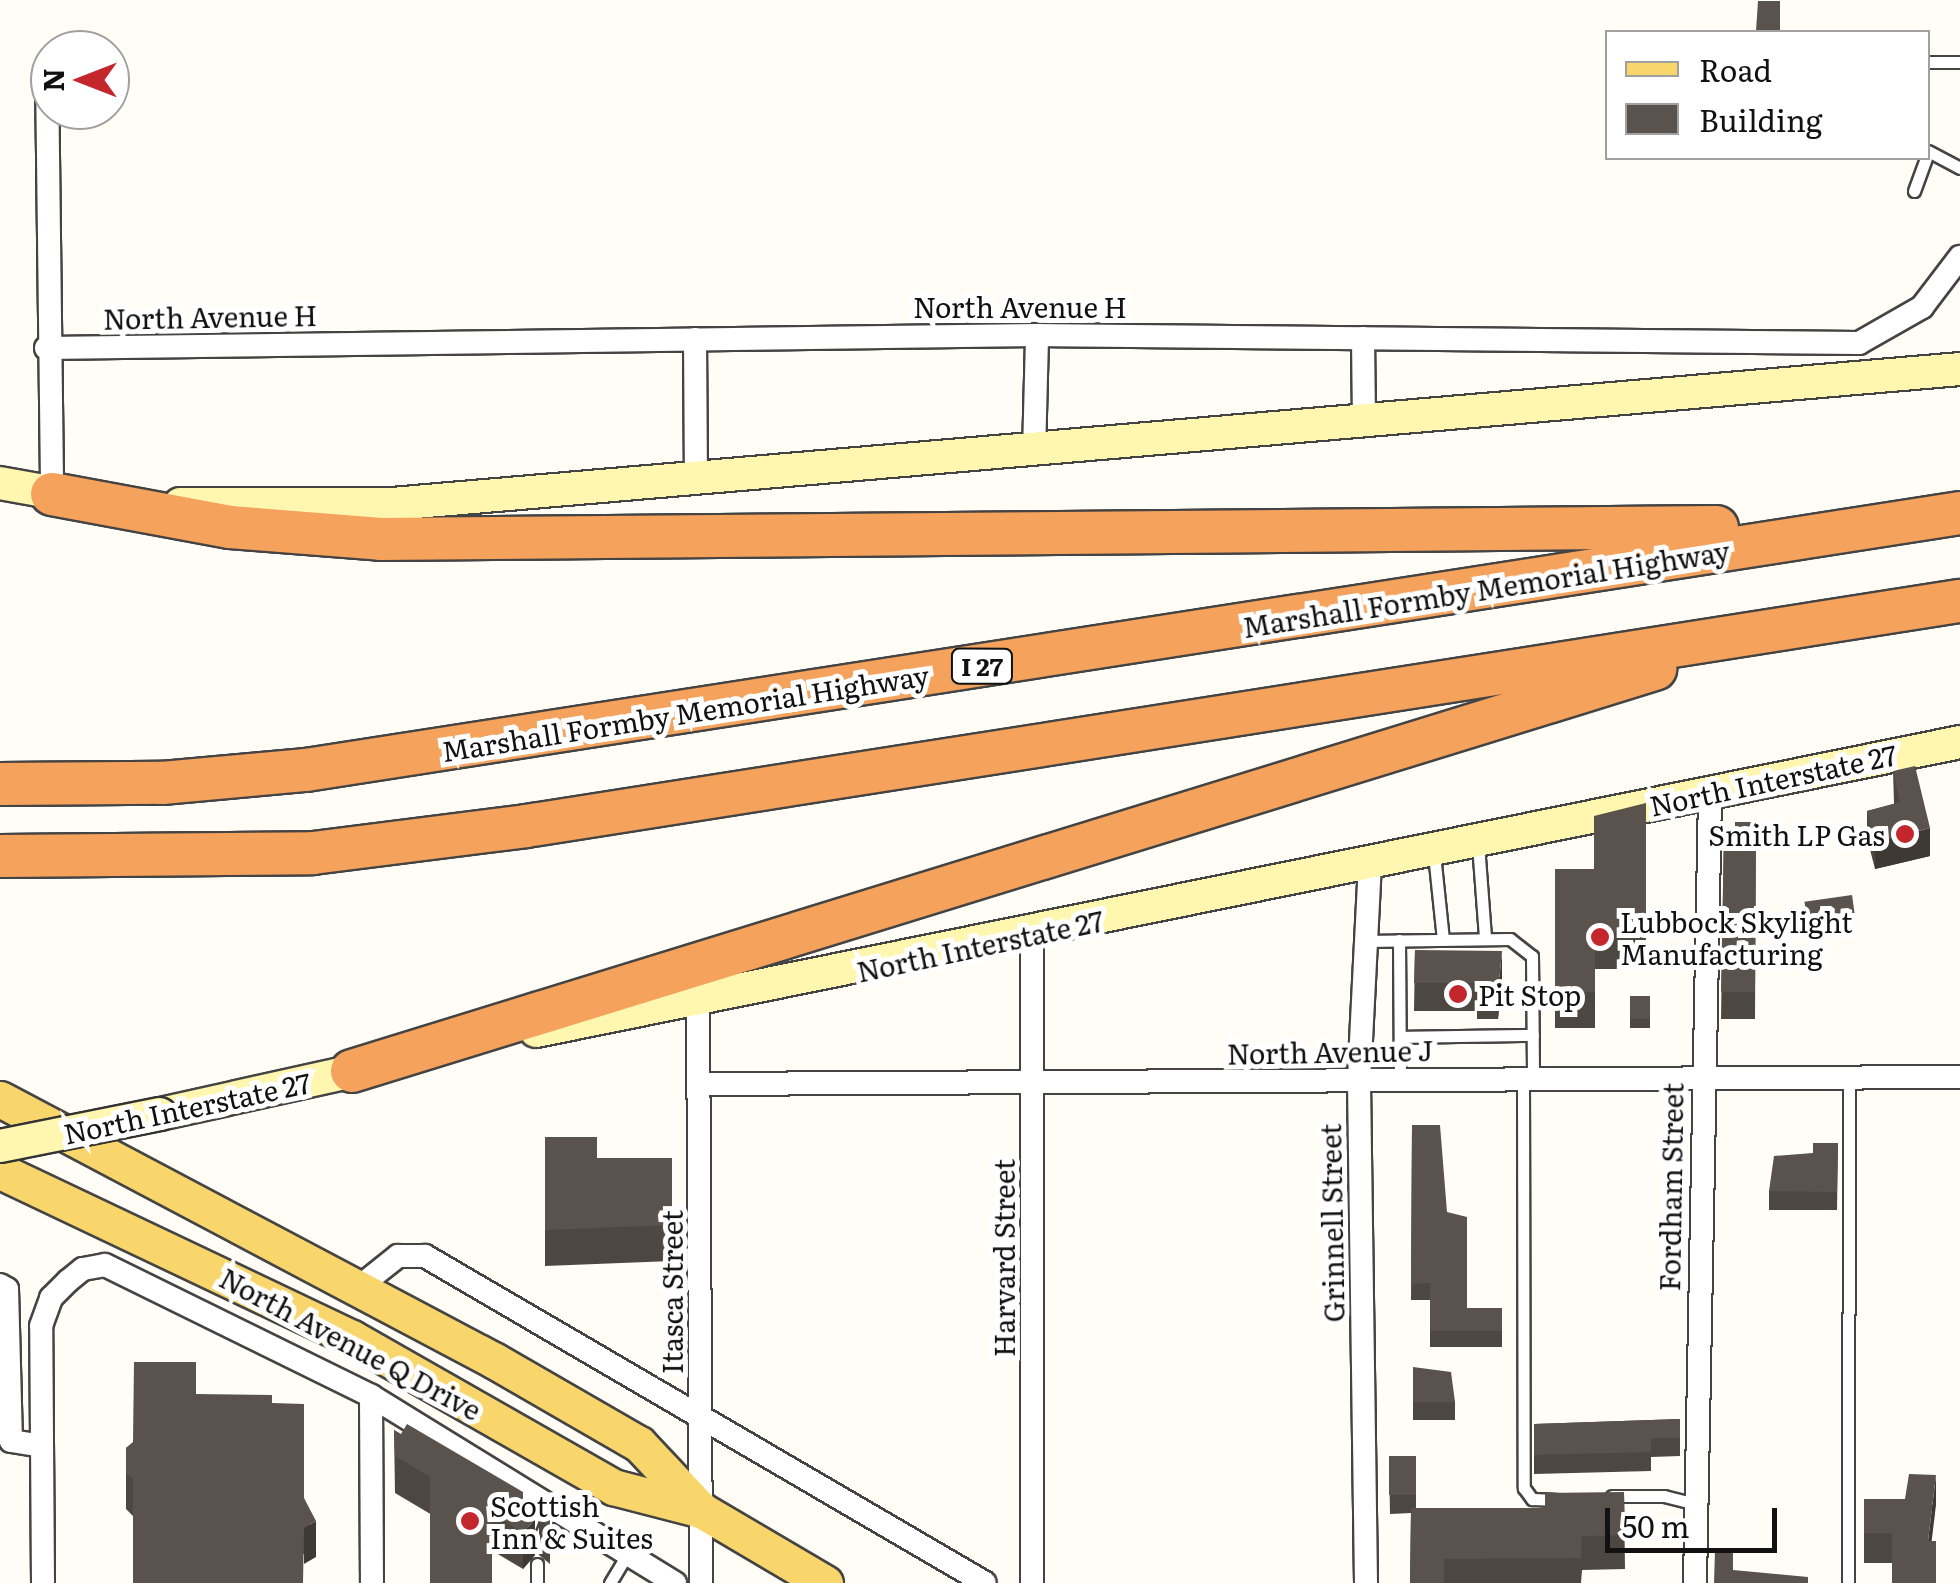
<!DOCTYPE html>
<html>
<head>
<meta charset="utf-8">
<style>
  body { margin:0 }
  #map { position:relative; width:1960px; height:1583px; overflow:hidden; background:#fffdf5; font-family:Literata,serif }
  div>[style] { position:absolute }
  .roads { filter:drop-shadow(2px 0 #444) drop-shadow(-2px 0 #444) drop-shadow(0 2px #444) drop-shadow(0 -2px #444) }
  .service>* { height:11px; margin:-5.5px; padding:0 5.5px; transform-origin:5.5px; border-radius:5.5px; background:#fff }
  .minor>* { height:22px; margin:-11px; padding:0 11px; transform-origin:11px; border-radius:11px; background:#fff }
  .secondary>* { height:32px; margin:-16px; padding:0 16px; transform-origin:16px; border-radius:16px; background:#fff6b0 }
  .primary>* { height:35px; margin:-17.5px; padding:0 17.5px; transform-origin:17.5px; border-radius:17.5px; background:#f9d66b }
  .motorway>* { height:42px; margin:-21px; padding:0 21px; transform-origin:21px; border-radius:21px; background:#f5a25d }
  .bridges { filter:drop-shadow(2px 0 #333) drop-shadow(-2px 0 #333) drop-shadow(0 2px #333) drop-shadow(0 -2px #333) }
  .secondary-bridge>* { height:32px; margin:-16px; padding:0 16px; transform-origin:16px; border-radius:16px; background:#fff6b0 }
  .wall>* { inset:0; background:#4d4742; transform-origin:0 0 }
  .shaded-wall>* { inset:0; background:#3f3936 }
  .building>* { inset:0; background:#5a524d; transform-origin:0 0 }
  .dots>* { width:28px; height:28px; translate:-50% -50%; box-sizing:border-box; border:5px solid #fff; border-radius:50% }
  span { translate:-50% -50%; white-space:nowrap; text-align:center; line-height:1.15; -webkit-text-stroke:10px #fff; paint-order:stroke }
  .shield-label span { padding:2px 8px; background:#fff; border:2px solid; border-radius:8px; -webkit-text-stroke-width:0 }
  .shield-label { font-size:25px; color:#111; font-weight:700 }
  .street-label { font-size:28px; color:#111 }
  .poi-label { font-size:28px; color:#111 }
  .right { translate:-100% -50%; text-align:right }
  .left { translate:0 -50%; text-align:left }
  .legend { position:absolute; left:1605px; top:30px; width:325px; height:130px; box-sizing:border-box; background:#fff; border:2px solid #a0a0a0; margin:0; padding:12px 18px; list-style:none; font-size:30px; color:#111 }
  .legend li { display:flex; align-items:center; gap:20px; height:50px }
  .legend b { width:50px; border:2px solid #a0a0a0 }
  .north { position:absolute; left:30px; top:30px; width:100px; height:100px; box-sizing:border-box; background:#fff; border:2px solid #a0a0a0; border-radius:50%; rotate:270deg; font-size:28px; font-weight:700; line-height:40px; text-align:center; color:#111 }
  .north::after { content:''; display:block; margin:auto; width:35px; height:45px; background:#c4262e; clip-path:polygon(50% 0,100% 100%,50% 72%,0 100%) }
  .scale { position:absolute; left:1605px; top:1508px; width:172px; height:45px; box-sizing:border-box; border:5px solid #111; border-top:0; padding-left:12px; font-size:30px; line-height:35px; white-space:nowrap; color:#111; -webkit-text-stroke:8px #fff; paint-order:stroke }
</style>
</head>
<body>
<div id="map">
  <div class="roads">
    <div class="service">
      <div style="left:1928px;top:62px;width:32px"></div>
      <div style="left:1928px;top:151px;width:36px;rotate:28deg"></div>
      <div style="left:1914px;top:191px;width:35px;rotate:-70deg"></div>
      <div style="left:1478px;top:844px;width:94px;rotate:85.7deg"></div>
      <div style="left:1434px;top:854px;width:86px;rotate:84deg"></div>
      <div style="left:1399px;top:940px;width:140px;rotate:89.6deg"></div>
      <div style="left:1365px;top:941px;width:145px;rotate:-0.8deg"></div>
      <div style="left:1510px;top:939px;width:28px;rotate:38deg"></div>
      <div style="left:1532px;top:956px;width:123px;rotate:89.5deg"></div>
      <div style="left:1400px;top:1037px;width:133px;rotate:-0.9deg"></div>
      <div style="left:1523px;top:1079px;width:409px;rotate:89.9deg"></div>
      <div style="left:1524px;top:1488px;width:14px;rotate:54deg"></div>
      <div style="left:1532px;top:1499px;width:27px;rotate:2deg"></div>
      <div style="left:1612px;top:1496px;width:52px"></div>
      <div style="left:1664px;top:1496px;width:33px;rotate:14deg"></div>
      <div style="left:537px;top:1546px;width:26px;rotate:-69deg"></div>
      <div style="left:537px;top:1583px;width:19px;rotate:-90deg"></div>
      <div style="left:610px;top:1583px;width:35px;rotate:-59deg"></div>
      <div style="left:1848px;top:1583px;width:506px;rotate:-89.89deg"></div>
    </div>
    <div class="minor">
      <div style="left:47px;top:73px;width:421px;rotate:89.3deg"></div>
      <div style="left:1363px;top:338px;width:82px;rotate:89.3deg"></div>
      <div style="left:695px;top:339px;width:142px;rotate:89.6deg"></div>
      <div style="left:46px;top:348px;width:991px;rotate:-0.75deg"></div>
      <div style="left:1037px;top:335px;width:822px;rotate:0.56deg"></div>
      <div style="left:1859px;top:343px;width:73px;rotate:-29.7deg"></div>
      <div style="left:1922px;top:307px;width:63px;rotate:-52.8deg"></div>
      <div style="left:1034px;top:453px;width:118px;rotate:-88.5deg"></div>
      <div style="left:1032px;top:933px;width:650px;rotate:90deg"></div>
      <div style="left:698px;top:1001px;width:582px;rotate:89.7deg"></div>
      <div style="left:701px;top:1084px;width:1259px;rotate:-0.32deg"></div>
      <div style="left:0;top:1285px;width:8px;rotate:30deg"></div>
      <div style="left:7px;top:1289px;width:152px;rotate:88.5deg"></div>
      <div style="left:11px;top:1441px;width:30px;rotate:9deg"></div>
      <div style="left:359px;top:1287px;width:50px;rotate:-38.5deg"></div>
      <div style="left:398px;top:1256px;width:27px"></div>
      <div style="left:425px;top:1256px;width:648px;rotate:30.28deg"></div>
      <div style="left:371px;top:1396px;width:187px;rotate:89.7deg"></div>
      <div style="left:43px;top:1583px;width:257px;rotate:-90.4deg"></div>
      <div style="left:41px;top:1326px;width:30px;rotate:-70deg"></div>
      <div style="left:51px;top:1298px;width:24px;rotate:-45deg"></div>
      <div style="left:68px;top:1281px;width:19px;rotate:-39deg"></div>
      <div style="left:83px;top:1269px;width:22px;rotate:-10deg"></div>
      <div style="left:105px;top:1265px;width:297px;rotate:26.2deg"></div>
      <div style="left:371px;top:1396px;width:357px;rotate:31.6deg"></div>
      <div style="left:1366px;top:1583px;width:503px;rotate:-90.8deg"></div>
      <div style="left:1359px;top:1080px;width:217px;rotate:-87.1deg"></div>
      <div style="left:1695px;top:1583px;width:791px;rotate:-88.91deg"></div>
    </div>
    <div class="secondary">
      <div style="left:0;top:483px;width:73px;rotate:10.2deg"></div>
      <div style="left:180px;top:504px;width:212px"></div>
      <div style="left:392px;top:504px;width:1574px;rotate:-4.92deg"></div>
      <div style="left:536px;top:1031px;width:1453px;rotate:-11.47deg"></div>
      <div style="left:160px;top:1114px;width:221px;rotate:-12.5deg"></div>
    </div>
    <div class="primary">
      <div style="left:0;top:1099px;width:560px;rotate:27.89deg"></div>
      <div style="left:495px;top:1361px;width:166px;rotate:30deg"></div>
      <div style="left:639px;top:1444px;width:91px;rotate:46.8deg"></div>
      <div style="left:0;top:1171px;width:390px;rotate:25.4deg"></div>
      <div style="left:352px;top:1338px;width:301px;rotate:29.7deg"></div>
      <div style="left:613px;top:1487px;width:91px;rotate:14.6deg"></div>
      <div style="left:701px;top:1510px;width:144px;rotate:30.5deg"></div>
    </div>
    <div class="motorway">
      <div style="left:52px;top:494px;width:181px;rotate:10.5deg"></div>
      <div style="left:230px;top:527px;width:151px;rotate:4.5deg"></div>
      <div style="left:381px;top:539px;width:1336px;rotate:-0.51deg"></div>
      <div style="left:0;top:784px;width:162px;rotate:-0.4deg"></div>
      <div style="left:162px;top:783px;width:145px;rotate:-5.2deg"></div>
      <div style="left:306px;top:770px;width:1674px;rotate:-8.83deg"></div>
      <div style="left:0;top:856px;width:313px;rotate:-0.5deg"></div>
      <div style="left:313px;top:853px;width:215px;rotate:-7.2deg"></div>
      <div style="left:526px;top:826px;width:1452px;rotate:-8.92deg"></div>
      <div style="left:352px;top:1071px;width:1364px;rotate:-17.15deg"></div>
    </div>
  </div>
  <div class="bridges">
    <div class="secondary-bridge">
      <div style="left:0;top:1146px;width:163px;rotate:-11.3deg"></div>
    </div>
  </div>
  <div class="wall">
    <div style="clip-path:polygon(1893px 771px,1930px 856px,1875px 869px,1867px 838px,1867px 811px,1894px 804px)"></div>
    <div style="clip-path:polygon(1646px 803px,1646px 969px,1595px 969px,1595px 1028px,1555px 1028px,1555px 869px,1594px 869px)"></div>
    <div style="clip-path:polygon(1756px 822px,1755px 1019px,1721px 1019px,1724px 832px,1735px 832px)"></div>
    <div style="clip-path:polygon(1805px 904px,1855px 916px,1855px 932px,1809px 940px,1805px 920px)"></div>
    <div style="clip-path:polygon(1415px 950px,1502px 978px,1498px 1019px,1477px 1019px,1477px 1011px,1414px 1011px)"></div>
    <div style="left:1630px;top:996px;width:20px;height:32px"></div>
    <div style="clip-path:polygon(1412px 1125px,1447px 1212px,1467px 1308px,1502px 1308px,1502px 1347px,1430px 1347px,1430px 1300px,1411px 1300px)"></div>
    <div style="clip-path:polygon(545px 1137px,597px 1158px,672px 1158px,672px 1261px,545px 1266px)"></div>
    <div style="clip-path:polygon(1838px 1143px,1837px 1210px,1769px 1210px,1769px 1191px,1813px 1153px)"></div>
    <div style="clip-path:polygon(1413px 1367px,1455px 1402px,1455px 1420px,1413px 1420px)"></div>
    <div style="clip-path:polygon(196px 1394px,272px 1403px,304px 1499px,316px 1557px,133px 1516px,126px 1509px,126px 1448px)"></div>
    <div style="clip-path:polygon(1680px 1419px,1680px 1456px,1651px 1457px,1651px 1471px,1534px 1474px,1534px 1424px)"></div>
    <div style="clip-path:polygon(394px 1430px,523px 1510px,535px 1555px,523px 1569px,395px 1493px)"></div>
    <div style="clip-path:polygon(1416px 1456px,1416px 1508px,1545px 1508px,1624px 1492px,1625px 1569px,1582px 1570px,1581px 1583px,1410px 1583px,1411px 1513px,1390px 1514px,1389px 1457px)"></div>
    <div style="clip-path:polygon(1864px 1499px,1936px 1505px,1892px 1563px,1864px 1563px)"></div>
    <div style="clip-path:polygon(550px 1510px,550px 1564px,539px 1555px,539px 1519px)"></div>
  </div>
  <div class="shaded-wall">
    <div style="clip-path:polygon(1930px 828px,1930px 856px,1875px 869px,1875px 842px)"></div>
    <div style="clip-path:polygon(1502px 951px,1502px 978px,1498px 1019px,1498px 992px)"></div>
    <div style="clip-path:polygon(1936px 1475px,1936px 1505px,1928px 1571px,1928px 1541px)"></div>
    <div style="clip-path:polygon(535px 1519px,535px 1555px,523px 1569px,523px 1533px)"></div>
    <div style="clip-path:polygon(316px 1521px,316px 1557px,304px 1564px,304px 1528px)"></div>
  </div>
  <div class="building">
    <div style="clip-path:polygon(1758px 1px,1780px 1px,1780px 32px,1748px 32px,1748px 31px,1756px 31px)"></div>
    <div style="clip-path:polygon(1915px 766px,1930px 828px,1875px 842px,1867px 811px,1900px 802px,1893px 771px)"></div>
    <div style="clip-path:polygon(1646px 803px,1646px 932px,1595px 932px,1595px 992px,1555px 992px,1555px 869px,1594px 869px,1594px 816px)"></div>
    <div style="clip-path:polygon(1735px 822px,1756px 822px,1755px 992px,1721px 992px,1724px 832px,1735px 832px)"></div>
    <div style="left:1852px;top:895px;width:21px;height:48px;rotate:82deg"></div>
    <div style="clip-path:polygon(1415px 950px,1502px 951px,1498px 992px,1477px 992px,1477px 983px,1414px 983px)"></div>
    <div style="left:1630px;top:996px;width:20px;height:23px"></div>
    <div style="clip-path:polygon(1412px 1125px,1440px 1125px,1447px 1212px,1467px 1217px,1467px 1308px,1502px 1308px,1502px 1331px,1430px 1331px,1430px 1283px,1411px 1284px)"></div>
    <div style="clip-path:polygon(545px 1137px,597px 1137px,597px 1158px,672px 1158px,672px 1225px,545px 1230px)"></div>
    <div style="clip-path:polygon(1813px 1143px,1838px 1143px,1837px 1192px,1769px 1191px,1774px 1156px,1813px 1153px)"></div>
    <div style="clip-path:polygon(134px 1362px,196px 1362px,196px 1394px,272px 1395px,272px 1403px,304px 1404px,304px 1498px,316px 1521px,304px 1528px,303px 1583px,133px 1583px,133px 1479px,126px 1473px,126px 1448px,133px 1442px)"></div>
    <div style="clip-path:polygon(1413px 1367px,1451px 1372px,1455px 1402px,1413px 1402px)"></div>
    <div style="clip-path:polygon(1680px 1419px,1680px 1438px,1651px 1438px,1651px 1452px,1534px 1455px,1534px 1424px)"></div>
    <div style="clip-path:polygon(407px 1424px,523px 1492px,523px 1510px,535px 1519px,523px 1533px,492px 1513px,492px 1583px,430px 1583px,430px 1477px,395px 1456px,394px 1430px,401px 1434px)"></div>
    <div style="left:1416px;top:1456px;width:39px;height:27px;rotate:90deg"></div>
    <div style="clip-path:polygon(1909px 1474px,1936px 1475px,1928px 1541px,1936px 1541px,1936px 1583px,1892px 1583px,1892px 1533px,1864px 1533px,1864px 1499px,1905px 1499px)"></div>
    <div style="clip-path:polygon(1624px 1492px,1625px 1535px,1582px 1536px,1581px 1558px,1444px 1559px,1444px 1583px,1410px 1583px,1411px 1508px,1545px 1508px,1545px 1493px)"></div>
    <div style="clip-path:polygon(547px 1510px,550px 1510px,550px 1528px,539px 1519px)"></div>
    <div style="clip-path:polygon(1715px 1550px,1733px 1551px,1733px 1570px,1808px 1577px,1808px 1583px,1714px 1583px)"></div>
  </div>
  <div class="dots">
    <div style="left:1905px;top:834px;background:#c4262e"></div>
    <div style="left:1600px;top:937px;background:#c4262e"></div>
    <div style="left:1458px;top:994px;background:#c4262e"></div>
    <div style="left:470px;top:1521px;background:#c4262e"></div>
  </div>
  <div class="shield-label">
    <span style="left:982px;top:666px">I 27</span>
  </div>
  <div class="street-label">
    <span style="left:1020px;top:306px">North Avenue H</span>
    <span style="left:210px;top:316px;rotate:-1deg">North Avenue H</span>
    <span style="left:1486px;top:588px;rotate:-9deg">Marshall Formby Memorial Highway</span>
    <span style="left:685px;top:712px;rotate:-9deg">Marshall Formby Memorial Highway</span>
    <span style="left:1773px;top:779px;rotate:-12deg">North Interstate 27</span>
    <span style="left:980px;top:945px;rotate:-12deg">North Interstate 27</span>
    <span style="left:1330px;top:1051px;rotate:-1deg">North Avenue J</span>
    <span style="left:187px;top:1107px;rotate:-12deg">North Interstate 27</span>
    <span style="left:1670px;top:1187px;rotate:-89deg">Fordham Street</span>
    <span style="left:1331px;top:1223px;rotate:-91deg">Grinnell Street</span>
    <span style="left:1003px;top:1258px;rotate:-90deg">Harvard Street</span>
    <span style="left:671px;top:1292px;rotate:-90deg">Itasca Street</span>
    <span style="left:351px;top:1343px;rotate:28deg">North Avenue Q Drive</span>
  </div>
  <div class="poi-label">
    <span class="right" style="left:1885px;top:834px">Smith LP Gas</span>
    <span class="left" style="left:1620px;top:937px">Lubbock Skylight<br>Manufacturing</span>
    <span class="left" style="left:1478px;top:994px">Pit Stop</span>
    <span class="left" style="left:490px;top:1521px">Scottish<br>Inn &amp; Suites</span>
  </div>
  <ul class="legend">
  <li><b style="height:12px;background:#f9d66b"></b>Road</li>
  <li><b style="height:28px;background:#5a524d"></b>Building</li>
  </ul>
  <div class="north">N</div>
  <div class="scale">50 m</div>
</div>
</body>
</html>
